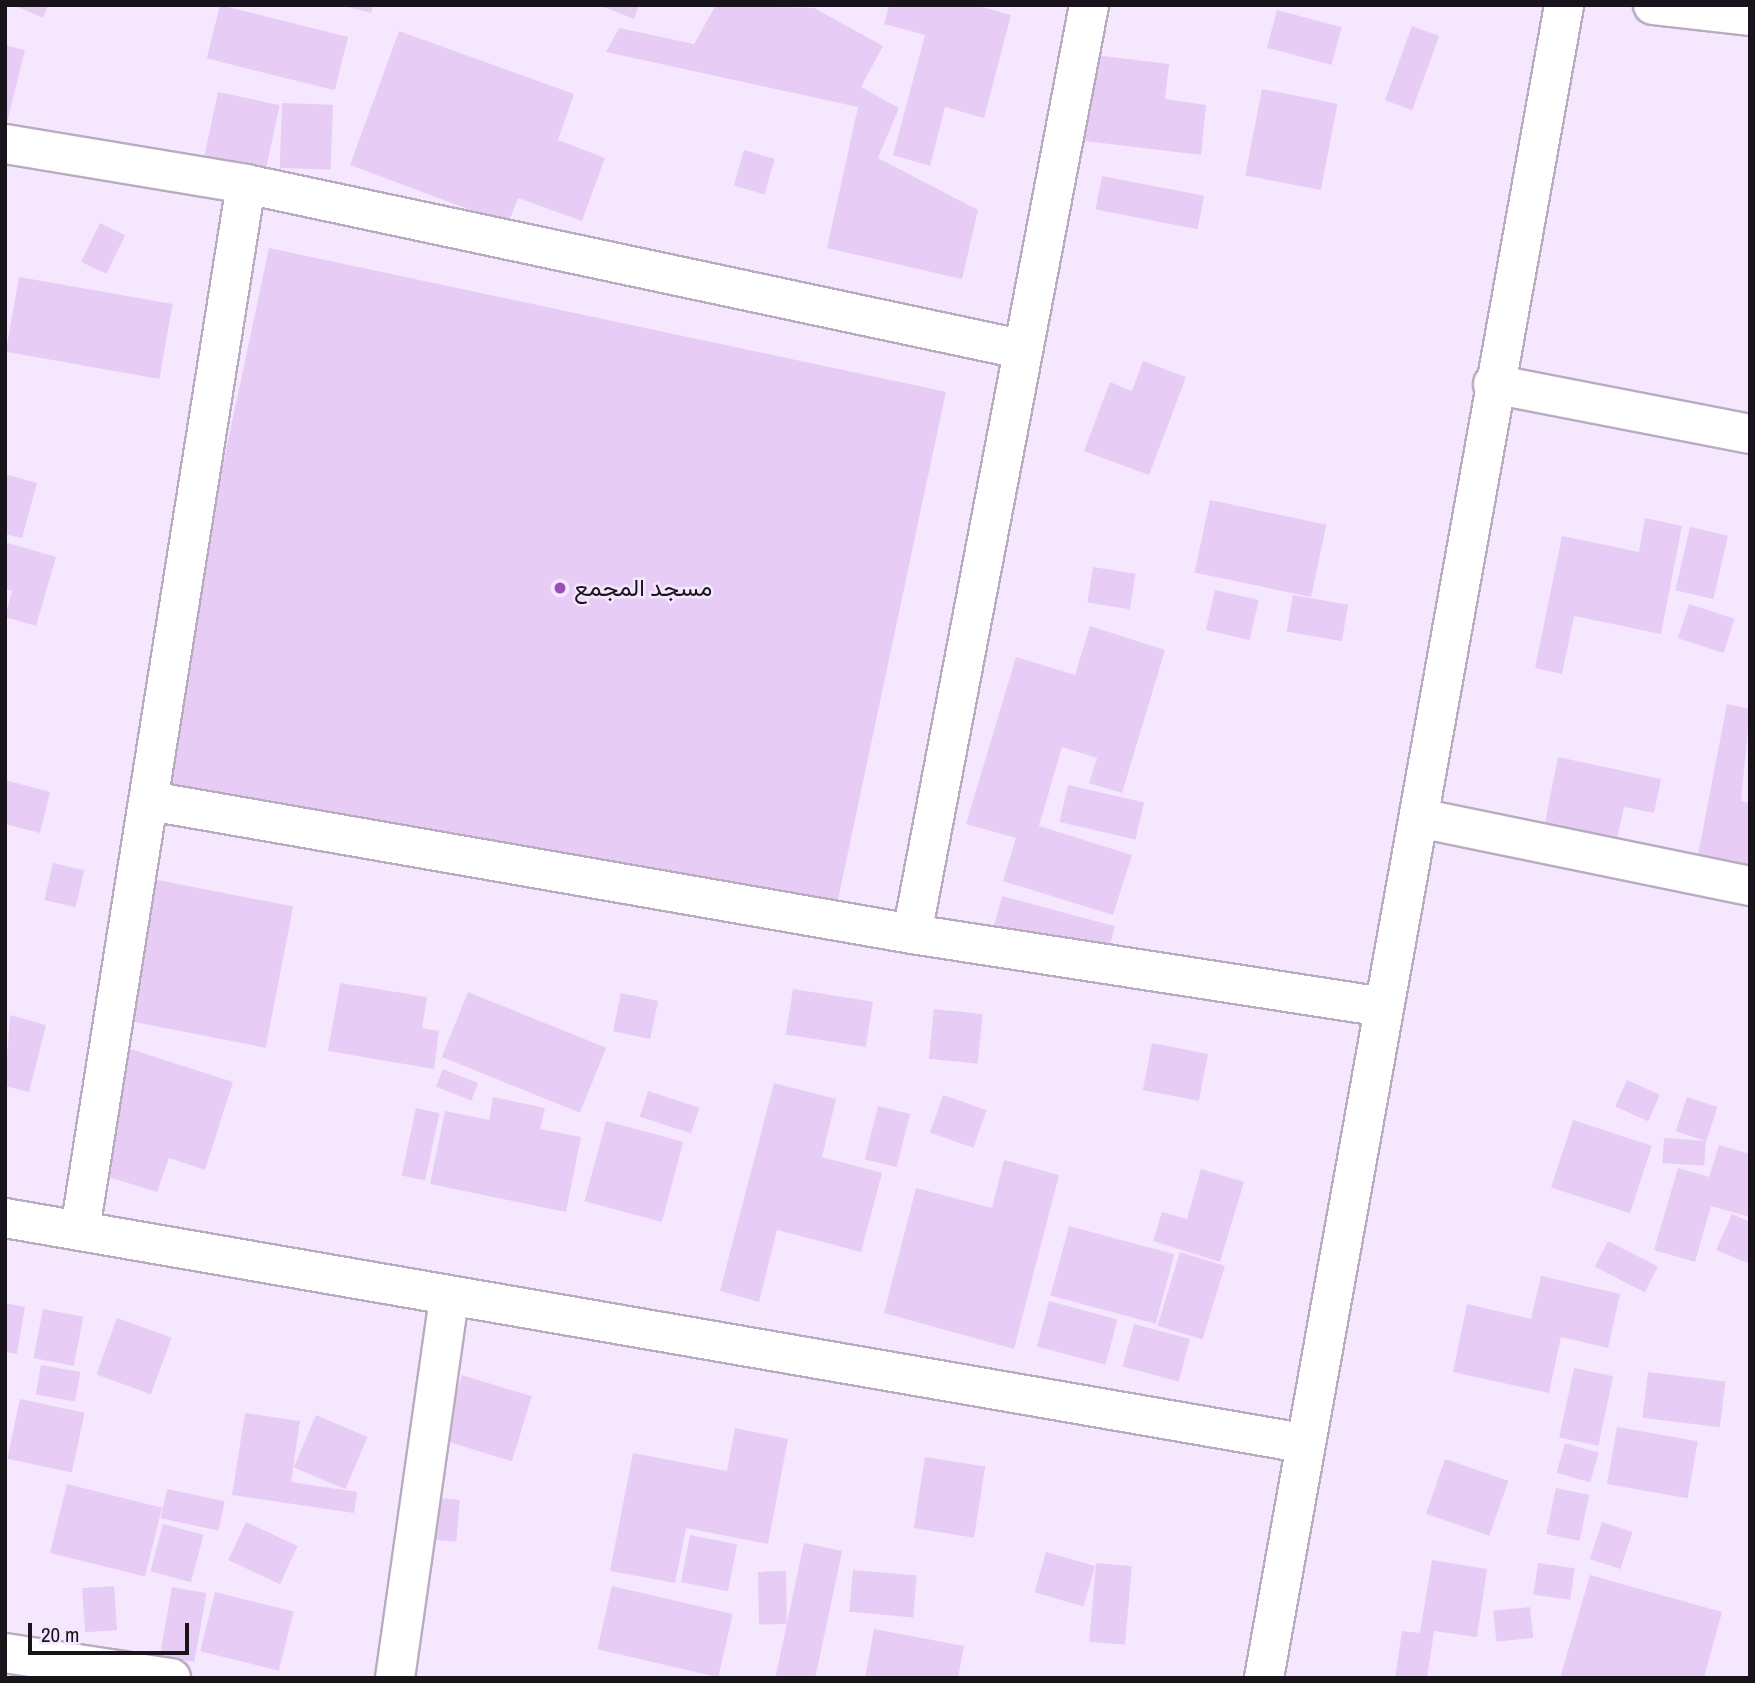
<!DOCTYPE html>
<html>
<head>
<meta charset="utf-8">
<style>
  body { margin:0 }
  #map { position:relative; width:1755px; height:1683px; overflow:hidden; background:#f5e7fd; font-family:"Archivo Narrow",Vazirmatn,sans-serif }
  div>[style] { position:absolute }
  .building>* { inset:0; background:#e7cdf6; transform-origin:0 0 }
  .roads { filter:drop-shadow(2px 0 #b9acc1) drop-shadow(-2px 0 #b9acc1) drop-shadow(0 2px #b9acc1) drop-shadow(0 -2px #b9acc1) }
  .minor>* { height:38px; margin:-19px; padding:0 19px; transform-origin:19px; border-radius:19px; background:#fff }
  .dots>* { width:19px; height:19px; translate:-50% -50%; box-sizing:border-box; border:4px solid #f5e7fd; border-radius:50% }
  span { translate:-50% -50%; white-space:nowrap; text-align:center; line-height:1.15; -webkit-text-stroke:5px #f5e7fd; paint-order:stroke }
  .poi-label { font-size:24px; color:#19141c }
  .left { translate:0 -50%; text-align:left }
  .frame { position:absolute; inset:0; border:7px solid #19141c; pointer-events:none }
  .scale { position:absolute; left:28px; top:1623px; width:161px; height:32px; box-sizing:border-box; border:4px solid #19141c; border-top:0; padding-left:9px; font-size:21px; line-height:24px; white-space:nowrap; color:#19141c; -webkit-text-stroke:5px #f5e7fd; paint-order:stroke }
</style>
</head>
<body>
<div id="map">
  <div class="building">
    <div style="clip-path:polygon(13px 5px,48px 5px,43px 18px)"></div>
    <div style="left:220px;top:5px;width:132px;height:55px;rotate:14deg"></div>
    <div style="clip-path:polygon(341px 5px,373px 5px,371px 13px)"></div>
    <div style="clip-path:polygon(599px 5px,639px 5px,634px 19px)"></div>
    <div style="clip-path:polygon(716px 5px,814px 8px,883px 46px,861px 87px,899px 108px,878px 158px,978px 210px,962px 279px,827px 248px,858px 107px,606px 52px,619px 28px,694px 44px)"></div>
    <div style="clip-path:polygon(889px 5px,975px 5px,1011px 15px,984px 118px,945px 107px,930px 166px,893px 155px,925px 35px,884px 24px)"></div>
    <div style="left:1277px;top:10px;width:67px;height:39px;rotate:15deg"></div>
    <div style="left:1412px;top:26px;width:29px;height:79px;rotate:20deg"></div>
    <div style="clip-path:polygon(399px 31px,574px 94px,558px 140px,605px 158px,582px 221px,518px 198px,508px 224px,350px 165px)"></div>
    <div style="clip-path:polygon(5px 45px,25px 50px,6px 126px,5px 126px)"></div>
    <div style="clip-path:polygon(1095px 55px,1169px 64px,1165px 99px,1206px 105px,1201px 155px,1085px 141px)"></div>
    <div style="left:1262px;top:89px;width:77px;height:88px;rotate:11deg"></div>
    <div style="left:218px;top:92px;width:63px;height:67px;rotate:12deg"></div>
    <div style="left:282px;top:103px;width:51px;height:65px;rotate:2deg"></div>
    <div style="left:744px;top:150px;width:32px;height:37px;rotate:16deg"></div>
    <div style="left:1102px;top:176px;width:104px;height:34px;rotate:11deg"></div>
    <div style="left:100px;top:223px;width:28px;height:43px;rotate:26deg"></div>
    <div style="left:269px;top:248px;width:692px;height:544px;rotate:12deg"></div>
    <div style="left:19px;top:277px;width:156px;height:76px;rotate:10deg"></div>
    <div style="clip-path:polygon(1143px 361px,1186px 377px,1149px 475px,1084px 451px,1110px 382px,1132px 391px)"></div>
    <div style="clip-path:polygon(5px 474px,37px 483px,22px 538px,5px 534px)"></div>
    <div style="left:1210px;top:500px;width:119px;height:74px;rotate:12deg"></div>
    <div style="clip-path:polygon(1645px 518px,1682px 526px,1661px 634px,1574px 616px,1562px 674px,1535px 668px,1562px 536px,1639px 552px)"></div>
    <div style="left:1690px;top:527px;width:39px;height:65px;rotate:13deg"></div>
    <div style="clip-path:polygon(5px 542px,56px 557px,36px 626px,5px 617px,12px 591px,5px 589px)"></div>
    <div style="left:1093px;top:567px;width:43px;height:36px;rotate:9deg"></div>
    <div style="left:1215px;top:590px;width:45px;height:41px;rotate:13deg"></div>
    <div style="left:1293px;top:595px;width:56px;height:37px;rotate:10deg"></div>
    <div style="left:1689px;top:604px;width:48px;height:36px;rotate:18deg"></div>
    <div style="clip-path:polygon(1090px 626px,1165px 650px,1122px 793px,1089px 783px,1097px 758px,1062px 747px,1039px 826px,1132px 855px,1113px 915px,1003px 881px,1016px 838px,966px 824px,1016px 657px,1075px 675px)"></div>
    <div style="clip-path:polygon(1727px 704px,1750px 709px,1741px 801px,1750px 803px,1750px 865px,1698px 855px)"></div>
    <div style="clip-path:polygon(1558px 757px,1661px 779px,1654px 813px,1624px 807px,1615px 848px,1543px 832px)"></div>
    <div style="clip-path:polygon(5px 780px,50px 792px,40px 833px,5px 824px)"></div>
    <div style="left:1068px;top:785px;width:78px;height:38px;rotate:13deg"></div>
    <div style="left:53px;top:863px;width:32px;height:38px;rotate:13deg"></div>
    <div style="left:142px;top:877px;width:154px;height:144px;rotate:11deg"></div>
    <div style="left:1002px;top:896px;width:117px;height:43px;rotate:15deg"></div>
    <div style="clip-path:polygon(340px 983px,427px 997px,422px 1028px,439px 1031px,434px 1069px,328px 1051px)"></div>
    <div style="left:793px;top:989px;width:81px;height:46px;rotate:9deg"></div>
    <div style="left:468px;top:992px;width:149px;height:70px;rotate:22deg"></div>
    <div style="left:621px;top:993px;width:38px;height:39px;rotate:12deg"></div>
    <div style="left:934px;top:1009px;width:49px;height:50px;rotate:6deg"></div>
    <div style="clip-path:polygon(10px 1015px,46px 1025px,29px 1092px,5px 1086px)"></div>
    <div style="left:1152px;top:1043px;width:57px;height:48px;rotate:11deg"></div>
    <div style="clip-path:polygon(127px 1048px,233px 1082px,205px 1170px,169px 1158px,157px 1192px,89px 1171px)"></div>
    <div style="left:443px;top:1069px;width:38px;height:19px;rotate:22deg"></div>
    <div style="left:1627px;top:1080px;width:36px;height:29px;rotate:24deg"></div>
    <div style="clip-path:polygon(774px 1083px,836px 1099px,822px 1157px,882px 1173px,861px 1252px,777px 1230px,759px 1302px,720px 1291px)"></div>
    <div style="left:648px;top:1091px;width:54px;height:27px;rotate:18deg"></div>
    <div style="left:943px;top:1095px;width:46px;height:40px;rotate:19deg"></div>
    <div style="clip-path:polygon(493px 1097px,545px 1108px,540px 1129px,581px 1137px,566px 1212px,430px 1184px,445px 1111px,489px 1120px)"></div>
    <div style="left:1687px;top:1097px;width:32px;height:36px;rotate:18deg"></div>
    <div style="left:878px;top:1106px;width:33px;height:55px;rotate:14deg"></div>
    <div style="left:416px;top:1108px;width:24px;height:69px;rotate:12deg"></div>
    <div style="left:1573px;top:1120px;width:83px;height:71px;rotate:18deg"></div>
    <div style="left:606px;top:1121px;width:80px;height:83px;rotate:15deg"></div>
    <div style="left:1664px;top:1138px;width:42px;height:25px;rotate:4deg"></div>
    <div style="clip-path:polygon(1719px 1145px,1750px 1154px,1750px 1217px,1711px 1206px,1695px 1262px,1654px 1250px,1678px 1168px,1709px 1177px)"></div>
    <div style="clip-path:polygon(1004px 1160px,1059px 1175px,1014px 1349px,884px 1313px,916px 1188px,992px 1208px)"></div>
    <div style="clip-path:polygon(1201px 1169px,1244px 1182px,1220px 1262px,1153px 1241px,1162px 1212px,1187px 1219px)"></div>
    <div style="clip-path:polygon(1732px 1214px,1750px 1222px,1750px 1264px,1716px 1250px)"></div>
    <div style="left:1069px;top:1226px;width:109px;height:72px;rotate:15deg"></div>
    <div style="left:1608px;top:1241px;width:56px;height:29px;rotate:27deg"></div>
    <div style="left:1180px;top:1252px;width:47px;height:77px;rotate:17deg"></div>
    <div style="clip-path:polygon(1541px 1276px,1620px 1294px,1608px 1348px,1561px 1337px,1549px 1393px,1453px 1372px,1467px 1304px,1531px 1319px)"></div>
    <div style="left:1049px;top:1301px;width:71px;height:47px;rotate:15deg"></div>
    <div style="clip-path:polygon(5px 1303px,25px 1307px,17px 1354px,5px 1352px)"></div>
    <div style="left:43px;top:1309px;width:41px;height:50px;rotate:11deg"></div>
    <div style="left:117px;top:1318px;width:58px;height:60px;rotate:20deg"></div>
    <div style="left:1134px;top:1324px;width:58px;height:44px;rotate:15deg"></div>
    <div style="left:41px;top:1365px;width:40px;height:30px;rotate:10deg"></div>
    <div style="left:1574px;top:1368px;width:40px;height:71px;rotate:12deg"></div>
    <div style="left:1648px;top:1372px;width:78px;height:46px;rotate:7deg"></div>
    <div style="left:462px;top:1375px;width:73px;height:68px;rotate:17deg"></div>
    <div style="left:20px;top:1399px;width:66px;height:61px;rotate:12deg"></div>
    <div style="clip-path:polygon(245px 1413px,300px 1421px,291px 1482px,357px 1492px,354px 1513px,232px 1495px)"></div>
    <div style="left:316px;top:1415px;width:56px;height:57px;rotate:23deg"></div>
    <div style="left:1617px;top:1427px;width:82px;height:58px;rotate:10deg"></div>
    <div style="clip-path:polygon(735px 1428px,788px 1439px,768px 1544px,686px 1528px,675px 1583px,610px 1571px,633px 1453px,727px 1471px)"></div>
    <div style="left:1565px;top:1443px;width:35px;height:31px;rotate:16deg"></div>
    <div style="left:925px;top:1457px;width:61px;height:72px;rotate:9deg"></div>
    <div style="left:1445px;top:1459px;width:67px;height:58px;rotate:19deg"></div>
    <div style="left:67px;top:1484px;width:98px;height:71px;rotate:14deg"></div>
    <div style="left:1556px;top:1488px;width:34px;height:47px;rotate:12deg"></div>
    <div style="left:167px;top:1489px;width:59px;height:30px;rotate:12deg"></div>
    <div style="left:428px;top:1497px;width:32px;height:42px;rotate:5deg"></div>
    <div style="left:246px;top:1522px;width:57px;height:42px;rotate:25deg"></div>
    <div style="left:1602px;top:1522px;width:32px;height:39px;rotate:18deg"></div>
    <div style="left:163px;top:1524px;width:42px;height:49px;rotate:15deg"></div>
    <div style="left:690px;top:1535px;width:48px;height:48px;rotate:11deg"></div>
    <div style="left:804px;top:1543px;width:39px;height:137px;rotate:12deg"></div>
    <div style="left:1046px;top:1552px;width:51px;height:42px;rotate:16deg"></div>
    <div style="clip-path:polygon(1432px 1560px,1487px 1569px,1477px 1637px,1434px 1631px,1427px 1678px,1395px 1678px,1402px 1631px,1420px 1633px)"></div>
    <div style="left:1096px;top:1563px;width:36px;height:79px;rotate:5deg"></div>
    <div style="left:1538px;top:1563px;width:37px;height:32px;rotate:8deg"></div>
    <div style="left:853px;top:1570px;width:64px;height:42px;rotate:5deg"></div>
    <div style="left:786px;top:1571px;width:53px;height:28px;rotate:89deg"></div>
    <div style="clip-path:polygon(1590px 1575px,1722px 1612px,1704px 1678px,1560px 1678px)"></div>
    <div style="left:114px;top:1586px;width:44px;height:32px;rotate:86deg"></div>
    <div style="left:612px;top:1586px;width:124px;height:65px;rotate:13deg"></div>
    <div style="left:172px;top:1587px;width:35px;height:70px;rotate:10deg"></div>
    <div style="left:215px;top:1592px;width:81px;height:61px;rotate:14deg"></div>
    <div style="left:1530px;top:1607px;width:31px;height:37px;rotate:84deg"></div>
    <div style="clip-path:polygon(874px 1629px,964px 1646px,958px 1678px,865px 1678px)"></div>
  </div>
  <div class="roads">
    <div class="minor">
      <div style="left:1653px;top:5px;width:98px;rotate:6.5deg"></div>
      <div style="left:5px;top:144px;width:244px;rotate:9.4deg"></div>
      <div style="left:246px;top:184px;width:791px;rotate:12.03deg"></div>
      <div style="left:1493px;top:384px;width:262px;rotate:11deg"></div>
      <div style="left:150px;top:801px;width:774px;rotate:9.9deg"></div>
      <div style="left:912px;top:934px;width:476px;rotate:8.8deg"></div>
      <div style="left:1419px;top:818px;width:338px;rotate:11.6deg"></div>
      <div style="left:912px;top:934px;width:946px;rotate:-79.21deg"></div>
      <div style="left:5px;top:1218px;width:1316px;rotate:9.84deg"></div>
      <div style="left:80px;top:1230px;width:1059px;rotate:-80.98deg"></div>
      <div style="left:5px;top:1653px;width:168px;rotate:8.6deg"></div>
      <div style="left:395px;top:1678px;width:385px;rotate:-81.9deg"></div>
      <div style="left:1264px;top:1678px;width:1700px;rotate:-79.83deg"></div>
    </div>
  </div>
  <div class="dots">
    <div style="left:560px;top:588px;background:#9c4ebf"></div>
  </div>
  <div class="poi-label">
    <span class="left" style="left:574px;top:588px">مسجد المجمع</span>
  </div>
  <div class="frame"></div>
  <div class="scale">20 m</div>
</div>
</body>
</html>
